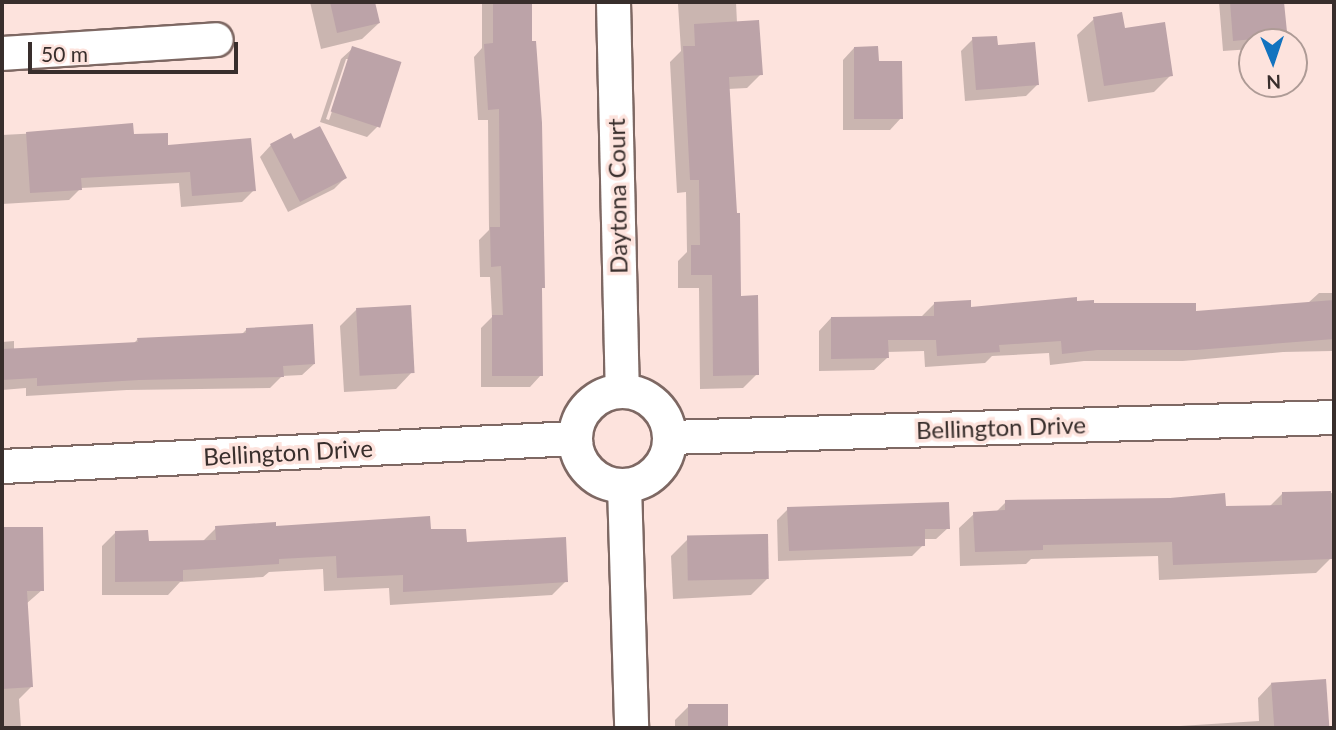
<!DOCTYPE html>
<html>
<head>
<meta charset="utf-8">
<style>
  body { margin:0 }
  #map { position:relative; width:1336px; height:730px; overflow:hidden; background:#fde3dd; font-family:Lato,sans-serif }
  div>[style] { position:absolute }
  .shadow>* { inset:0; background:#0003 }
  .building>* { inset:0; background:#bca3a8; transform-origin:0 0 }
  .roads { filter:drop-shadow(2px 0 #7e6863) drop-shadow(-2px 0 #7e6863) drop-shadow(0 2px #7e6863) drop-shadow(0 -2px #7e6863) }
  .minor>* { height:33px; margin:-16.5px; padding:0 16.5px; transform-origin:16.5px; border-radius:16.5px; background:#fff }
  .minor>.ring { margin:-16.5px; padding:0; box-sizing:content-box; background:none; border:33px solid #fff; border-radius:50% }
  span { translate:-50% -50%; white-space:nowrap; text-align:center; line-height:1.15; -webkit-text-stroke:7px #fde3dd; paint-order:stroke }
  .street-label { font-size:24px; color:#382e2c }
  .frame { position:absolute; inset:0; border:4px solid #382e2c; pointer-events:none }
  .north { position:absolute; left:1238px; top:28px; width:70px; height:70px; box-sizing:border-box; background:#fde3dd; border:2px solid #ae9b96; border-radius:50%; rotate:178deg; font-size:19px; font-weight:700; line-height:28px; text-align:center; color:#382e2c }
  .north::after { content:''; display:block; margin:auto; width:24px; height:32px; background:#1273bf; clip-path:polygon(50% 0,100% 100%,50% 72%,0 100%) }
  .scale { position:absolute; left:28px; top:42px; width:210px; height:32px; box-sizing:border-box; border:4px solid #382e2c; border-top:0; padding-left:9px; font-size:21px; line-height:24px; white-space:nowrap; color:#382e2c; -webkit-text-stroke:5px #fde3dd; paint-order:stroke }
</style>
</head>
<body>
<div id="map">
  <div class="shadow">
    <div style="clip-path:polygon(310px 2px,374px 2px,379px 23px,362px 39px,321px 49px)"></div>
    <div style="clip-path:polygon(482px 2px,530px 2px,541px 375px,530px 387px,481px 387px,481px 328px,492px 317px,490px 277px,480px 277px,479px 240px,489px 230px,488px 120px,478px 120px,474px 57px,482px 48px)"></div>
    <div style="clip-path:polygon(670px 2px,736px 2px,737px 23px,761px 74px,747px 88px,728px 89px,739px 297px,757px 374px,743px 388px,700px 389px,699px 288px,678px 288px,678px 261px,687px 252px,686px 192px,677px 193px,670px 62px,681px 51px,678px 4px)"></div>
    <div style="clip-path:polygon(1219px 2px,1282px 2px,1286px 42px,1252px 42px,1252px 49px,1223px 51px)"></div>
    <div style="clip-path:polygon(1094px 19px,1123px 30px,1171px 75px,1154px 92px,1088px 102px,1077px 35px)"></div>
    <div style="clip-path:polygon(973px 39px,996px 47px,1037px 85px,1026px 96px,965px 101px,961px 51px)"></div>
    <div style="clip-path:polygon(evenodd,353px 48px,378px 126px,367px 137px,320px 122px,341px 59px,353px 48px,346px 59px,350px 59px,329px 120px,326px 119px,346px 59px)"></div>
    <div style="clip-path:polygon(854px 48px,877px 62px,901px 118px,890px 130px,843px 130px,843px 60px)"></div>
    <div style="clip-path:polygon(95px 130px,133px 136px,167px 147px,254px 190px,242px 202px,181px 207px,179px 183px,81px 188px,69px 200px,2px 204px,2px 135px)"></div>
    <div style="clip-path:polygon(293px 142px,345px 178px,334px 189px,288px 212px,260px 157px,271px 145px)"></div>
    <div style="clip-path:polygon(1319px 293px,1334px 293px,1334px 360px,1332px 351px,1283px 352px,1183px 361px,1084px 361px,1050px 365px,1049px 353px,992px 356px,985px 363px,925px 367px,924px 351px,887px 352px,887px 358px,874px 370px,819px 371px,819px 331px,831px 318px,922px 316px,934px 304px,970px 309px,1076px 303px,1194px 312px,1308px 303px)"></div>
    <div style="clip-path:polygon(357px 309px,412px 372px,396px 389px,344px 392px,340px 326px)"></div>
    <div style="clip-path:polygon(246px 330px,314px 364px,302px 375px,282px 376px,270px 388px,127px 390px,26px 396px,26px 388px,2px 390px,2px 342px,14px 341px,14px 351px,133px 344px,138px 339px,241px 335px)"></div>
    <div style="clip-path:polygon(1334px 493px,1334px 559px,1330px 559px,1316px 573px,1159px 580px,1158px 556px,1031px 559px,1026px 564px,960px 566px,959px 528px,974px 514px,995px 513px,1006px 502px,1269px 507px,1282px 494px)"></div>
    <div style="clip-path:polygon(788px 509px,948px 528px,936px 539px,923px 539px,923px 545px,912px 556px,778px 561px,777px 520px)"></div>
    <div style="clip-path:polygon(216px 528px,429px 531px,566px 581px,552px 595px,390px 605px,389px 588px,324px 591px,323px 569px,269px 572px,263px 577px,180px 582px,168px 595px,102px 595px,102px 546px,116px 532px,147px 542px,202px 542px)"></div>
    <div style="clip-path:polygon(2px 529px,41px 529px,42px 590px,26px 604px,31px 687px,19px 699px,21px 728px,2px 728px)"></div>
    <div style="clip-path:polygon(688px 539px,768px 578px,751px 595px,673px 599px,671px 556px)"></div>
    <div style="clip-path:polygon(1324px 681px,1327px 728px,1148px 728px,1259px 721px,1258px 698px,1272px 683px)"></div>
    <div style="clip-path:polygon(726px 705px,727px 728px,675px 728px,675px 720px,689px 706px)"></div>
    <div style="clip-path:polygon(392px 727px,392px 728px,317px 728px,318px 728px)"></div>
    <div style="clip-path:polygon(947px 727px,947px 728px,901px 728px)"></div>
  </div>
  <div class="building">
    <div style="clip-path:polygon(330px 2px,375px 2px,380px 23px,337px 33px)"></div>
    <div style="clip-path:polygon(493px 2px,532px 2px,532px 41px,536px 41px,542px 123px,545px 288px,542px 288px,543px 376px,492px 376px,492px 315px,503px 315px,501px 266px,491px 267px,490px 227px,500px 227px,499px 109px,488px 110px,484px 44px,493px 43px)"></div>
    <div style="clip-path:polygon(1230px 2px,1284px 2px,1288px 42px,1265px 42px,1264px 38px,1233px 41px)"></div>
    <div style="clip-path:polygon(1122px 12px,1125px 28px,1165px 22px,1173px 76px,1104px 86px,1093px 17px)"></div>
    <div style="clip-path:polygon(759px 20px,763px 75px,729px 77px,737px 213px,740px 213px,741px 296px,758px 295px,759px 375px,713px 376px,712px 275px,691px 275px,691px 245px,700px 245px,699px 180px,690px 180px,683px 46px,695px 46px,694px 24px)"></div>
    <div style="clip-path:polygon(997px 36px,998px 45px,1035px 42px,1039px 85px,976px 90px,972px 37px)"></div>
    <div style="left:352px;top:46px;width:52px;height:69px;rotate:18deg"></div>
    <div style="clip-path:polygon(878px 46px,879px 61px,902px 61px,903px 119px,854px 119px,854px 47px)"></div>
    <div style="clip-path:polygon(133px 123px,134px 134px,168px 133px,168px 145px,251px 138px,256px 191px,192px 196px,190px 172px,81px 178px,82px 190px,30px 193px,26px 132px)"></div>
    <div style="clip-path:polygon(320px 126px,347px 178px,300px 202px,270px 144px,291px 133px,294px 139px)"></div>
    <div style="clip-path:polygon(1077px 297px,1077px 301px,1094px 300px,1094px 303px,1196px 303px,1196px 311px,1334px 300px,1334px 339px,1196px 350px,1097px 350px,1062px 354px,1061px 341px,999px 345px,1000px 352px,937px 356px,936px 340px,888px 340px,889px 358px,831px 359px,831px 317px,934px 316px,934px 302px,971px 300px,971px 307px)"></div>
    <div style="left:411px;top:305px;width:68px;height:55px;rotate:87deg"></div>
    <div style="clip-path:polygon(313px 324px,315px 364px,283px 366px,284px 377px,139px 380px,37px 386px,37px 378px,2px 380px,2px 349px,138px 342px,137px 338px,246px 333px,246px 328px)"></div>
    <div style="clip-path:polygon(1331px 491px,1332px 559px,1173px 565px,1172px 542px,1043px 545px,1043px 550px,975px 552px,973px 512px,1005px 510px,1005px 500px,1170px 498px,1225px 493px,1226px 506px,1282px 505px,1282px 492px)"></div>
    <div style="clip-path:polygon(949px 502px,950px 529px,925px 529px,925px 546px,789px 551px,787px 507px)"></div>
    <div style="clip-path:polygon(430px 516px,431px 529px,466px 529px,467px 542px,566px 537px,568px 582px,403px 592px,403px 575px,337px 578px,336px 556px,279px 559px,279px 564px,183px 570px,183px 581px,115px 582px,115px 531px,148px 530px,149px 541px,216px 540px,215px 526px,276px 522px,276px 526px)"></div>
    <div style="clip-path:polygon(2px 527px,43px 527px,44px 591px,27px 591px,33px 687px,2px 689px)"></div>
    <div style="left:768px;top:534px;width:45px;height:81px;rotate:89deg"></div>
    <div style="left:1326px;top:679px;width:49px;height:55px;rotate:86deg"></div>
    <div style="left:688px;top:704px;width:40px;height:24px"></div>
  </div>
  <div class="roads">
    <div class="minor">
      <div style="left:613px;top:2px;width:389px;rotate:88.7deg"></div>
      <div style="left:2px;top:53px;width:214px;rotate:-3.7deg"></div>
      <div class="ring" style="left:575px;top:391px;width:61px;height:61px"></div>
      <div style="left:669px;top:437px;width:665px;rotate:-1.72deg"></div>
      <div style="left:2px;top:466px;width:574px;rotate:-2.8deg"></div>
      <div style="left:624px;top:485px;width:243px;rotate:88.3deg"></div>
    </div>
  </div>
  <div class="street-label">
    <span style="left:617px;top:196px;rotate:-91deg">Daytona Court</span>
    <span style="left:1001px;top:427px;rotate:-2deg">Bellington Drive</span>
    <span style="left:288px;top:452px;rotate:-3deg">Bellington Drive</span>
  </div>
  <div class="frame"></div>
  <div class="north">N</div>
  <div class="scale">50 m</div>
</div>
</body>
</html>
